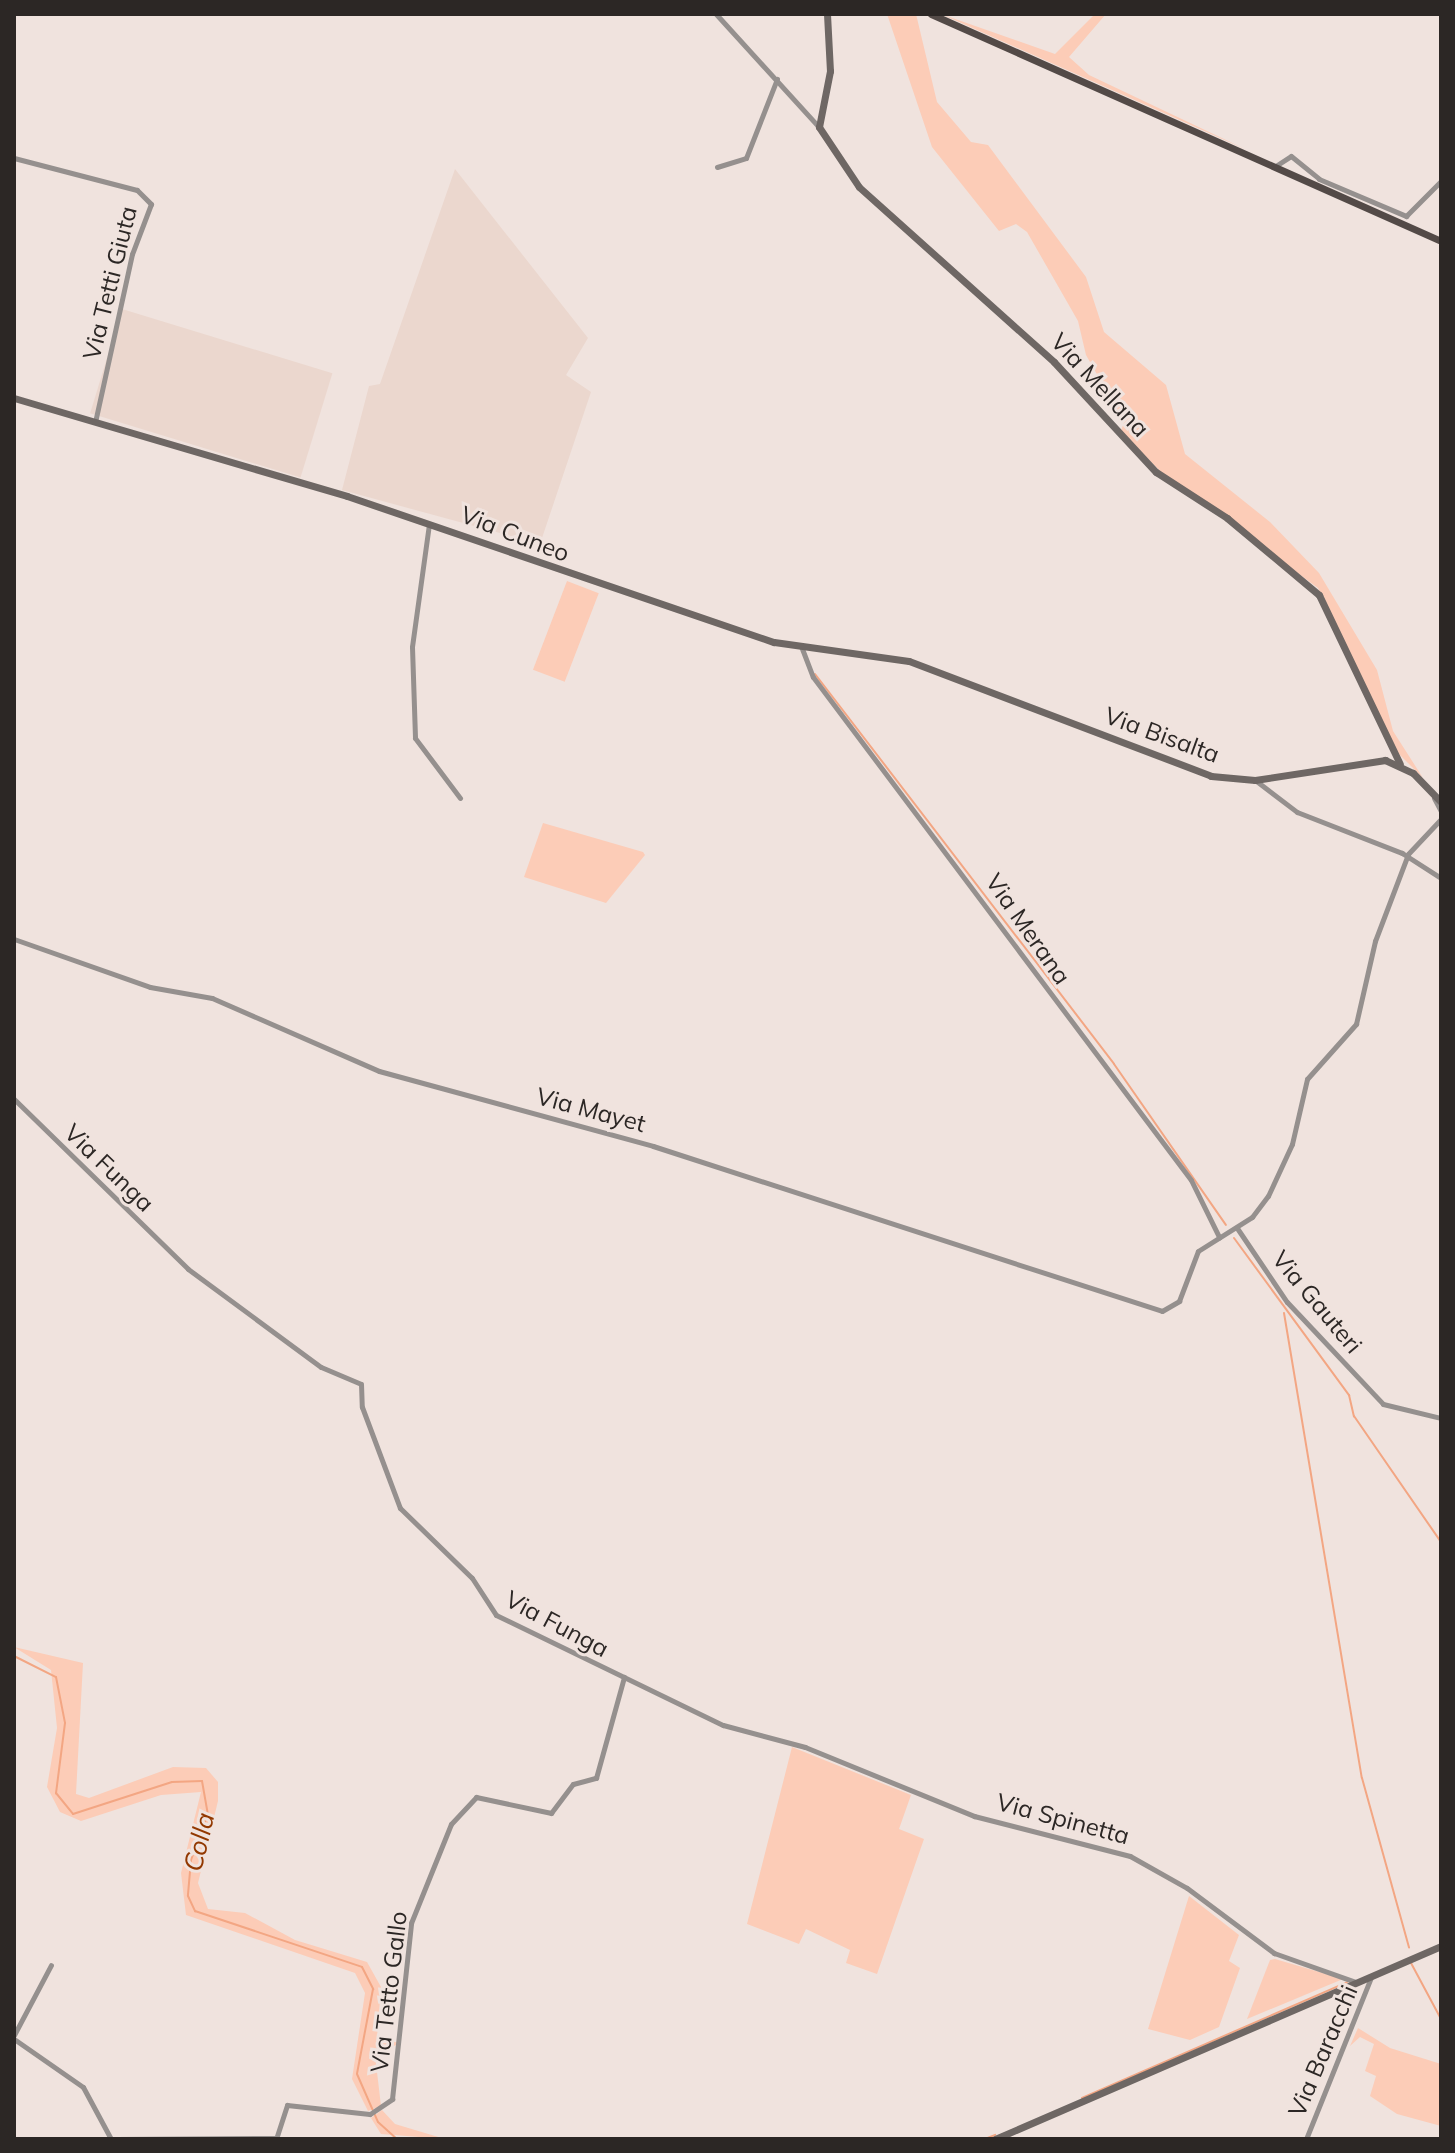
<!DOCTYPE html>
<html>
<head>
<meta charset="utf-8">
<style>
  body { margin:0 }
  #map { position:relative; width:1455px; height:2153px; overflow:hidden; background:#f0e3de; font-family:Mulish,sans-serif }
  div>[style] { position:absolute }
  .built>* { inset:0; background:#ebd7ce; transform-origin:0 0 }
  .green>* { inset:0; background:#fcccb7; transform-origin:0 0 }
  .stream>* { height:2px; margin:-1px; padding:0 1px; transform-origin:1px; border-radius:1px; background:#f3a683 }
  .street>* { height:5px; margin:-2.5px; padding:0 2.5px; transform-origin:2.5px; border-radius:2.5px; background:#95908e }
  .secondary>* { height:7px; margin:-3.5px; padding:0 3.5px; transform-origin:3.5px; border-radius:3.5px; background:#6e6764 }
  .primary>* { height:7px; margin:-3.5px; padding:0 3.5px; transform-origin:3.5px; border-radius:3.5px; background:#534a47 }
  span { translate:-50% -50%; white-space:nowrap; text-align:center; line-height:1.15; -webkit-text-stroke:6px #f0e3de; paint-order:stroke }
  .street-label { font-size:24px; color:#2c2725 }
  .water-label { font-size:26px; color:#923800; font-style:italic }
  .frame { position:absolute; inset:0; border:16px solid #2c2725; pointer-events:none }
</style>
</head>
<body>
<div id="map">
  <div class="built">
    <div style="clip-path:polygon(455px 169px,588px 338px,566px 375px,591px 392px,540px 544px,342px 490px,369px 386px,380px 384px)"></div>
    <div style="left:122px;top:309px;width:220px;height:109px;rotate:17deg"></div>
  </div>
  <div class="green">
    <div style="clip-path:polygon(887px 14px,916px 14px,937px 102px,971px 142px,988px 145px,1086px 277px,1104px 332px,1166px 385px,1185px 454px,1270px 522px,1319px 573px,1377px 670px,1393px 731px,1423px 778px,1398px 753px,1318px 588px,1164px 475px,1121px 431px,1124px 422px,1086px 355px,1078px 321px,1027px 232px,1016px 224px,999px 231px,932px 147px)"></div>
    <div style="clip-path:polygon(941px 14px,1055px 54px,1095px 14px,1106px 14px,1069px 57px,1089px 75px,1247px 150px)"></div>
    <div style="left:567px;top:581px;width:34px;height:95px;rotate:21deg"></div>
    <div style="clip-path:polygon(543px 823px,643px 852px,645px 855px,606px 903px,524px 877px)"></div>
    <div style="clip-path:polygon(14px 1647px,83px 1663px,76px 1794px,89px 1798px,173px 1767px,206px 1768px,218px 1782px,218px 1801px,198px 1883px,208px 1909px,245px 1913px,295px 1940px,367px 1962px,381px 1987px,377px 2038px,400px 2043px,375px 2055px,381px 2106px,368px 2111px,352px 2079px,365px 1993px,355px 1973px,186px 1915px,181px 1873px,201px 1792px,161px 1795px,81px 1821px,60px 1812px,47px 1787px,57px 1728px,51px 1670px)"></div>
    <div style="clip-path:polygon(792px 1747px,911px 1795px,899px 1829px,924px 1839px,877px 1974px,846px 1963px,850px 1950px,806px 1929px,799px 1944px,747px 1924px)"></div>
    <div style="clip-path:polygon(1189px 1896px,1239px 1935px,1229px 1961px,1240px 1968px,1219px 2027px,1190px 2040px,1148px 2029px)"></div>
    <div style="clip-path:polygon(1270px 1960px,1275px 1959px,1343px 1979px,1247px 2019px)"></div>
    <div style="clip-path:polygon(1358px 2028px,1390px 2048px,1441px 2064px,1441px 2126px,1397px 2114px,1370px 2096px,1376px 2076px,1365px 2071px,1374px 2044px,1360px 2037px,1350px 2046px)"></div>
    <div style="clip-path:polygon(382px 2110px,395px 2124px,445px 2139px,381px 2134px,371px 2118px)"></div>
  </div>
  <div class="stream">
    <div style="left:815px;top:674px;width:491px;rotate:52.5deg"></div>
    <div style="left:1114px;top:1064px;width:196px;rotate:55.2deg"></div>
    <div style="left:1234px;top:1238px;width:195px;rotate:53.8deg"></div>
    <div style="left:1349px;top:1395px;width:22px;rotate:77deg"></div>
    <div style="left:1354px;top:1416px;width:153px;rotate:55.4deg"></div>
    <div style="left:1284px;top:1313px;width:471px;rotate:80.5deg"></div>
    <div style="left:1362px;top:1778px;width:176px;rotate:74.5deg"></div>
    <div style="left:14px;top:1656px;width:47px;rotate:26.6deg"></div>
    <div style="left:56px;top:1677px;width:47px;rotate:78.9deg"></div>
    <div style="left:65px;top:1723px;width:71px;rotate:97.3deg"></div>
    <div style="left:56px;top:1793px;width:27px;rotate:51deg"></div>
    <div style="left:73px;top:1814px;width:104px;rotate:-17.9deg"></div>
    <div style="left:172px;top:1782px;width:30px;rotate:-2deg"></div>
    <div style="left:202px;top:1781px;width:34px;rotate:80deg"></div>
    <div style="left:208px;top:1814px;width:49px;rotate:110.3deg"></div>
    <div style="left:191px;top:1860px;width:36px;rotate:95deg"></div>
    <div style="left:188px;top:1896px;width:17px;rotate:65deg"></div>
    <div style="left:195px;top:1911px;width:176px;rotate:18.5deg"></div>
    <div style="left:362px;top:1967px;width:25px;rotate:63deg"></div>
    <div style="left:373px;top:1989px;width:86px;rotate:100.7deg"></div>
    <div style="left:357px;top:2074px;width:52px;rotate:66.4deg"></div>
    <div style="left:378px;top:2122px;width:25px;rotate:42deg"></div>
    <div style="left:1411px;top:1963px;width:64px;rotate:61.8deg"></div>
    <div style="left:1082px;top:2098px;width:289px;rotate:-23.6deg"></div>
    <div style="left:985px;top:2139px;width:11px;rotate:-22deg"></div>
  </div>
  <div class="street">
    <div style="left:716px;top:14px;width:153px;rotate:47.7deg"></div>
    <div style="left:14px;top:158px;width:127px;rotate:14.6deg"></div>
    <div style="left:137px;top:190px;width:20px;rotate:45deg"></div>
    <div style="left:151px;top:204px;width:53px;rotate:110.8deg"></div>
    <div style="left:132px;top:254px;width:172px;rotate:102.4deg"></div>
    <div style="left:717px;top:167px;width:30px;rotate:-17deg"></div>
    <div style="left:746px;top:158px;width:85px;rotate:-68.6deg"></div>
    <div style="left:1274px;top:167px;width:20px;rotate:-33deg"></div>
    <div style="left:1291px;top:156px;width:36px;rotate:39deg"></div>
    <div style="left:1319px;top:179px;width:95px;rotate:23deg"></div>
    <div style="left:1406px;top:216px;width:49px;rotate:-45deg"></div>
    <div style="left:429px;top:524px;width:124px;rotate:97.9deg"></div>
    <div style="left:412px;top:647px;width:91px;rotate:88.1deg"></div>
    <div style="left:415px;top:738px;width:75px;rotate:53.1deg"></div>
    <div style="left:801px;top:646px;width:33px;rotate:69deg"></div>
    <div style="left:813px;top:677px;width:629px;rotate:53.08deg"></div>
    <div style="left:1191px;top:1180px;width:64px;rotate:63.8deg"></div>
    <div style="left:1255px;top:780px;width:53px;rotate:37.3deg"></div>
    <div style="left:1297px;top:812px;width:113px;rotate:21.3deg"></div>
    <div style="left:1402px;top:853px;width:46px;rotate:32.7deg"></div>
    <div style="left:1434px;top:798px;width:15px;rotate:62deg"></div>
    <div style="left:14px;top:939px;width:144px;rotate:19.4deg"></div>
    <div style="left:150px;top:987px;width:63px;rotate:10.1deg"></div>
    <div style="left:212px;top:998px;width:182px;rotate:23.6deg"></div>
    <div style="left:379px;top:1071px;width:284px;rotate:15.3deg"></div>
    <div style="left:653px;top:1146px;width:535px;rotate:17.96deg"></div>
    <div style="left:1162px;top:1311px;width:20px;rotate:-30deg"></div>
    <div style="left:1179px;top:1301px;width:53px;rotate:-69.2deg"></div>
    <div style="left:1198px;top:1251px;width:64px;rotate:-32.2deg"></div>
    <div style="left:1252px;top:1217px;width:26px;rotate:-53deg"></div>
    <div style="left:1268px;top:1196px;width:57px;rotate:-65.2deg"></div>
    <div style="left:1292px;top:1144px;width:67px;rotate:-77deg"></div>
    <div style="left:1307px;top:1079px;width:74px;rotate:-48.3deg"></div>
    <div style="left:1356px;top:1024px;width:85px;rotate:-77.1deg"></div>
    <div style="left:1375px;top:941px;width:93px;rotate:-69.2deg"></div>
    <div style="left:1408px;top:854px;width:48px;rotate:-46.7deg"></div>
    <div style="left:14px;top:1099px;width:243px;rotate:44.3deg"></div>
    <div style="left:188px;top:1269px;width:165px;rotate:36.4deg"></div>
    <div style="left:321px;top:1367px;width:43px;rotate:23deg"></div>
    <div style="left:361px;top:1384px;width:23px;rotate:88deg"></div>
    <div style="left:362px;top:1407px;width:108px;rotate:69.4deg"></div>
    <div style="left:400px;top:1508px;width:100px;rotate:44.2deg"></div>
    <div style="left:472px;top:1578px;width:44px;rotate:57deg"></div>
    <div style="left:496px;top:1615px;width:252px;rotate:25.9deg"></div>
    <div style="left:723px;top:1725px;width:85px;rotate:15deg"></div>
    <div style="left:805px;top:1747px;width:183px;rotate:22.2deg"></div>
    <div style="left:974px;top:1816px;width:161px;rotate:14.4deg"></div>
    <div style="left:1130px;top:1856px;width:65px;rotate:29.3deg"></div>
    <div style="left:1187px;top:1888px;width:109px;rotate:36.8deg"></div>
    <div style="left:1274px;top:1953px;width:87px;rotate:19.5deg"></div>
    <div style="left:1237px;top:1228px;width:89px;rotate:56deg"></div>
    <div style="left:1287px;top:1302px;width:140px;rotate:46.7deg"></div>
    <div style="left:1383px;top:1404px;width:60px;rotate:13.6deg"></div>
    <div style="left:14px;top:2035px;width:79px;rotate:-62.1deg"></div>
    <div style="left:14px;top:2039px;width:84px;rotate:34.8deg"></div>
    <div style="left:83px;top:2087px;width:59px;rotate:61.7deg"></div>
    <div style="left:116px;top:2139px;width:161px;rotate:-0.4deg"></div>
    <div style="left:276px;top:2139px;width:36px;rotate:-72deg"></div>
    <div style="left:287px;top:2105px;width:83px;rotate:6.2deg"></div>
    <div style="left:370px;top:2114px;width:27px;rotate:-34deg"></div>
    <div style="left:392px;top:2099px;width:177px;rotate:-83.8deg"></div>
    <div style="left:411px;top:1923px;width:107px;rotate:-68deg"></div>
    <div style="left:451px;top:1824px;width:37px;rotate:-47deg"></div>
    <div style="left:476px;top:1797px;width:77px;rotate:12deg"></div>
    <div style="left:551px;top:1813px;width:36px;rotate:-53deg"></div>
    <div style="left:573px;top:1784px;width:24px;rotate:-15deg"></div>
    <div style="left:596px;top:1778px;width:105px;rotate:-74.5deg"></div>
    <div style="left:1306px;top:2139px;width:175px;rotate:-68.1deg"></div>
  </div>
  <div class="secondary">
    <div style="left:827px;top:14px;width:57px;rotate:87deg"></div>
    <div style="left:830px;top:71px;width:57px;rotate:101.1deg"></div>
    <div style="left:819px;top:127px;width:72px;rotate:56.3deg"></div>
    <div style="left:859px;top:187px;width:262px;rotate:41.9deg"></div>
    <div style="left:1054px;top:362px;width:150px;rotate:47.2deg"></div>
    <div style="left:1156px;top:472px;width:85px;rotate:32.9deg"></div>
    <div style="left:1227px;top:518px;width:120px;rotate:39.9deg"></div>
    <div style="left:1319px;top:595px;width:187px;rotate:64.4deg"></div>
    <div style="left:14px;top:398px;width:347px;rotate:16.4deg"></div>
    <div style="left:347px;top:496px;width:451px;rotate:18.9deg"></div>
    <div style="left:774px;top:642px;width:136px;rotate:8deg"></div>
    <div style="left:909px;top:661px;width:323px;rotate:20.8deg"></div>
    <div style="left:1211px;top:776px;width:44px;rotate:5.2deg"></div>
    <div style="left:1255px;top:780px;width:132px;rotate:-8.7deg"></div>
    <div style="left:1385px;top:760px;width:31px;rotate:25deg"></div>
    <div style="left:1413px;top:773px;width:40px;rotate:46deg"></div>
    <div style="left:995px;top:2139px;width:486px;rotate:-23.4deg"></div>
  </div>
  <div class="primary">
    <div style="left:931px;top:14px;width:558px;rotate:23.99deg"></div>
  </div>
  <div class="street-label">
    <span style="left:110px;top:283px;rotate:-76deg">Via Tetti Giuta</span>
    <span style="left:1100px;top:385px;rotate:47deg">Via Mellana</span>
    <span style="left:515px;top:534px;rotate:21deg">Via Cuneo</span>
    <span style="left:1162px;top:735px;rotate:20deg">Via Bisalta</span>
    <span style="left:1028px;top:929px;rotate:55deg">Via Merana</span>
    <span style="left:591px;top:1110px;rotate:15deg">Via Mayet</span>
    <span style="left:109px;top:1168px;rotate:44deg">Via Funga</span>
    <span style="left:1317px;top:1302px;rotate:50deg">Via Gauteri</span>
    <span style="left:557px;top:1624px;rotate:28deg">Via Funga</span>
    <span style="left:1063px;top:1819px;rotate:15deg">Via Spinetta</span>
    <span style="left:389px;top:1992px;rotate:-83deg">Via Tetto Gallo</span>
    <span style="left:1323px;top:2051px;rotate:-67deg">Via Baracchi</span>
  </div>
  <div class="water-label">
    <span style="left:199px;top:1842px;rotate:-77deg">Colla</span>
  </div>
  <div class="frame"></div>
</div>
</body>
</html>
